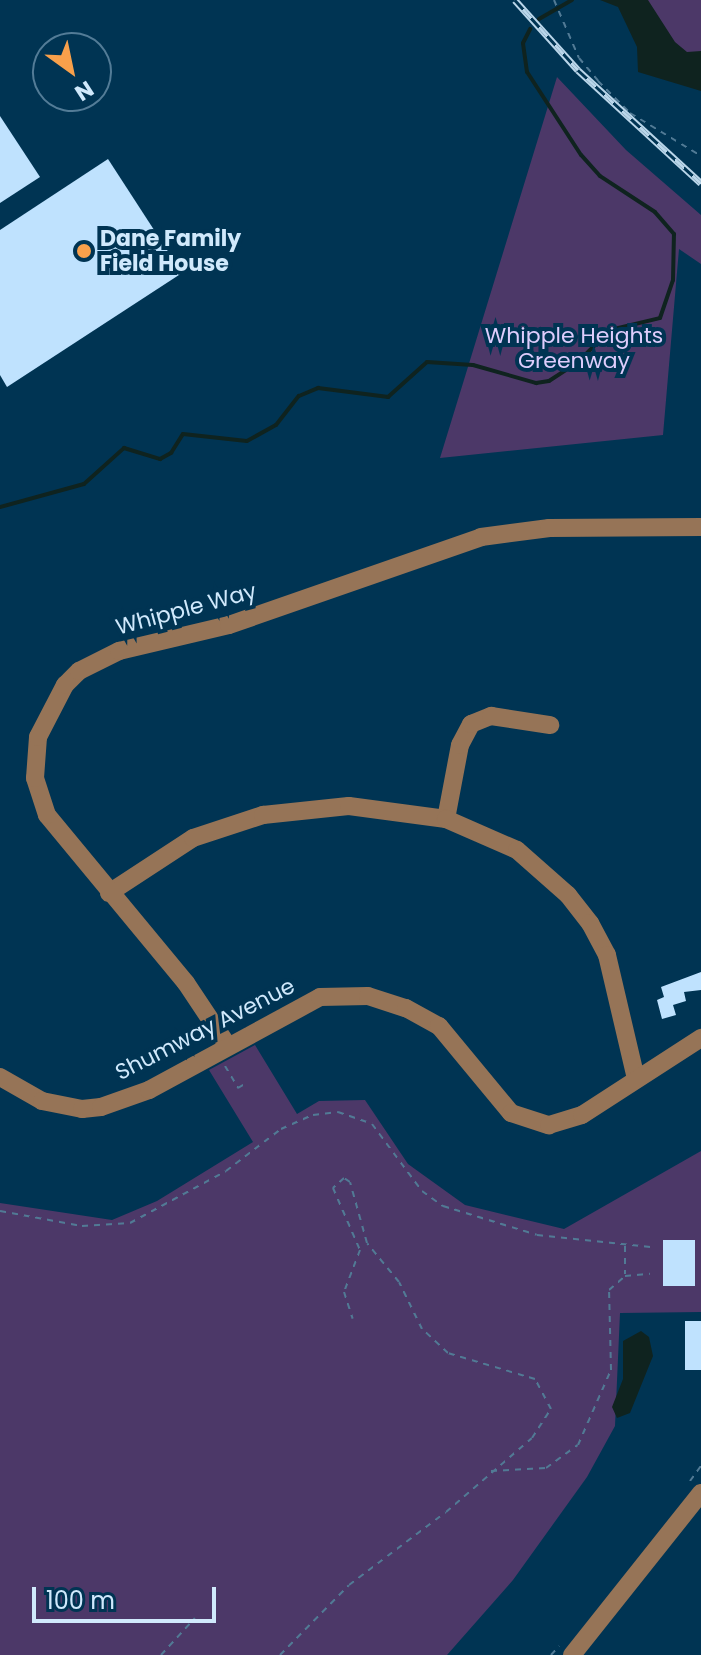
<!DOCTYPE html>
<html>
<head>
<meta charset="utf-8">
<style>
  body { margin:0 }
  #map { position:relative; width:701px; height:1655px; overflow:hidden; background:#003453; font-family:Poppins,sans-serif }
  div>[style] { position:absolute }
  .green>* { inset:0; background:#4c3868 }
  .water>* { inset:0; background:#0f231f }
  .stream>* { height:4px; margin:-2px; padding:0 2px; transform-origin:2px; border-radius:2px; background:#0f231f }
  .building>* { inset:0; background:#bfe2fe; transform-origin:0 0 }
  .path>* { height:2px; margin-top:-1px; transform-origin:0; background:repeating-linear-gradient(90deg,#517a95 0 6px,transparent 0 12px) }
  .minor>* { height:18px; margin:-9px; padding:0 9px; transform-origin:9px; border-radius:9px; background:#967457 }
  .rail>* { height:7px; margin-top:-3.5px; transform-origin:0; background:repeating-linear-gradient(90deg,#003453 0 12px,#bad6ea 0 24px); box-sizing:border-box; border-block:2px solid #bad6ea }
  .dots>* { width:22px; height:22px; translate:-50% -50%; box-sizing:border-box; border:4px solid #003453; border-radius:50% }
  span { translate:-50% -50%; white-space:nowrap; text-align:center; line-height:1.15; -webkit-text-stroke:8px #003453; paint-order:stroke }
  .poi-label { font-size:22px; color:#d0e9fc; font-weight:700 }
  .left { translate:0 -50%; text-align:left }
  .park-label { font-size:22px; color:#decdfc }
  .street-label { font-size:22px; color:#d0e9fc }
  .north { position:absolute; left:32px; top:32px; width:80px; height:80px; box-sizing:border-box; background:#003453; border:2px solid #537c97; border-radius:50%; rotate:147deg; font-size:22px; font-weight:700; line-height:32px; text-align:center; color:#d0e9fc }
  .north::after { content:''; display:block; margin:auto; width:28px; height:36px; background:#f8a04b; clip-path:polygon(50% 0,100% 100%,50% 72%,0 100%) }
  .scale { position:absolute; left:32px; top:1587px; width:184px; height:36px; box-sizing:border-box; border:4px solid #d0e9fc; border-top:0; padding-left:10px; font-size:24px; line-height:28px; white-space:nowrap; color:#d0e9fc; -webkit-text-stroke:6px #003453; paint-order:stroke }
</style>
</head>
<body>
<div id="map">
  <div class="green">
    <div style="clip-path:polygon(630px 0,701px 0,701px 81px)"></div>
    <div style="clip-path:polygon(557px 77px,626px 150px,701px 215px,701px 264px,679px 249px,663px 435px,440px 458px)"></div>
    <div style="clip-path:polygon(255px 1045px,297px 1114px,319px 1101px,365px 1100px,408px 1164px,465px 1205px,564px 1229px,701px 1151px,701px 1312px,620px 1313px,615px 1426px,587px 1477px,513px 1580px,447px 1655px,0 1655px,0 1203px,112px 1220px,157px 1201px,253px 1142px,209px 1070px)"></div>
  </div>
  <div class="water">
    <div style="clip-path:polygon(600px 0,648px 0,675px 42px,687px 52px,701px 51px,701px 91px,638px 72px,637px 47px,618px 7px)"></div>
    <div style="clip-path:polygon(641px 1331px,649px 1337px,653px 1356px,630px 1413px,617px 1418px,612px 1407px,623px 1379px,623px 1341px)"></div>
  </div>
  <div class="stream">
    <div style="left:539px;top:19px;width:38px;rotate:-30deg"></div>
    <div style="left:0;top:507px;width:87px;rotate:-15.3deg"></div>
    <div style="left:84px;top:484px;width:54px;rotate:-42deg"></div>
    <div style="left:124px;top:448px;width:38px;rotate:17deg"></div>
    <div style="left:160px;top:459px;width:13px;rotate:-29deg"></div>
    <div style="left:171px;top:453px;width:22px;rotate:-58deg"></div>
    <div style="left:183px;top:434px;width:64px;rotate:6.2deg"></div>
    <div style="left:247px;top:441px;width:33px;rotate:-29deg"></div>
    <div style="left:276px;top:425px;width:37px;rotate:-52deg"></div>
    <div style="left:299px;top:396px;width:21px;rotate:-23deg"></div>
    <div style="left:318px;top:388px;width:71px;rotate:7.3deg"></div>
    <div style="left:388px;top:397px;width:52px;rotate:-41.9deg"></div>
    <div style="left:427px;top:362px;width:46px;rotate:3.7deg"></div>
    <div style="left:473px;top:365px;width:66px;rotate:15.9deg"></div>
    <div style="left:536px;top:383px;width:13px;rotate:-9deg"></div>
    <div style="left:549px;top:381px;width:35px;rotate:-33deg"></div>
    <div style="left:578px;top:362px;width:45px;rotate:-45deg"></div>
    <div style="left:610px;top:330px;width:51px;rotate:-13.5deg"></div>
    <div style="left:660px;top:318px;width:40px;rotate:-71.1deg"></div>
    <div style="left:673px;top:280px;width:46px;rotate:-88.8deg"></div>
    <div style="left:674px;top:234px;width:29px;rotate:-131deg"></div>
    <div style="left:655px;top:212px;width:66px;rotate:-146.8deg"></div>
    <div style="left:600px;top:176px;width:28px;rotate:-132deg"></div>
    <div style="left:581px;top:155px;width:99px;rotate:-123deg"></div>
    <div style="left:527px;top:72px;width:29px;rotate:-98deg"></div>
    <div style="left:523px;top:43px;width:16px;rotate:-63deg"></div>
  </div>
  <div class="building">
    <div style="clip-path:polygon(0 116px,40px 177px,0 203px)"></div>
    <div style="clip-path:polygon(108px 159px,182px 273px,7px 387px,0 375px,0 230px)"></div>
    <div style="clip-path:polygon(701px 972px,701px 990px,684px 992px,686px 1001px,673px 1005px,676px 1015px,662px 1019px,657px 1000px,664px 997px,661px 987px)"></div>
    <div style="left:663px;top:1240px;width:32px;height:46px"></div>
    <div style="left:685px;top:1321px;width:16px;height:49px"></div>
  </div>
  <div class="path">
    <div style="left:554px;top:0;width:63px;rotate:66.7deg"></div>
    <div style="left:579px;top:58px;width:30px;rotate:50deg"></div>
    <div style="left:598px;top:81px;width:45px;rotate:45deg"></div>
    <div style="left:630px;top:113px;width:83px;rotate:31.2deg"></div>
    <div style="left:225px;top:1066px;width:26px;rotate:59deg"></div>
    <div style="left:238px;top:1088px;width:6px;rotate:-31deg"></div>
    <div style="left:0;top:1211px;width:83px;rotate:10.4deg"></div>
    <div style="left:82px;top:1226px;width:48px;rotate:-3.6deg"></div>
    <div style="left:130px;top:1223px;width:109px;rotate:-28.4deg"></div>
    <div style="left:226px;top:1171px;width:69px;rotate:-37.4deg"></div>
    <div style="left:281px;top:1129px;width:35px;rotate:-24deg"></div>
    <div style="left:313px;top:1115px;width:25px;rotate:-7deg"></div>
    <div style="left:338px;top:1112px;width:36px;rotate:19deg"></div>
    <div style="left:372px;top:1124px;width:84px;rotate:53.3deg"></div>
    <div style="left:422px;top:1191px;width:26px;rotate:36deg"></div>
    <div style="left:443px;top:1206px;width:98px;rotate:17.1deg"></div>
    <div style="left:537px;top:1235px;width:114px;rotate:6.1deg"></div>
    <div style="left:625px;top:1246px;width:28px;rotate:90deg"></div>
    <div style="left:491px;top:1471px;width:55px;rotate:-3.1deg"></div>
    <div style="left:546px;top:1468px;width:39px;rotate:-36deg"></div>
    <div style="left:578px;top:1445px;width:82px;rotate:-66.3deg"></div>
    <div style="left:611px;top:1370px;width:80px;rotate:-91.4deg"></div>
    <div style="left:609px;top:1290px;width:21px;rotate:-41deg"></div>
    <div style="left:625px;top:1276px;width:25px;rotate:-5deg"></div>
    <div style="left:690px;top:1481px;width:19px;rotate:-54deg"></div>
    <div style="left:161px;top:1655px;width:50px;rotate:-47.4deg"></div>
    <div style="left:280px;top:1655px;width:98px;rotate:-45.4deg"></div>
    <div style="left:349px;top:1585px;width:121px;rotate:-37deg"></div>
    <div style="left:446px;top:1512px;width:113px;rotate:-40.7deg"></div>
    <div style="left:532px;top:1438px;width:35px;rotate:-57deg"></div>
    <div style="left:551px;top:1409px;width:34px;rotate:-118deg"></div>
    <div style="left:535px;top:1379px;width:91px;rotate:-163.4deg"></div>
    <div style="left:448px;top:1353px;width:35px;rotate:-137deg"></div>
    <div style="left:422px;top:1329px;width:52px;rotate:-116.1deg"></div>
    <div style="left:399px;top:1282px;width:50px;rotate:-129.4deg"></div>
    <div style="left:367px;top:1243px;width:63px;rotate:-105.6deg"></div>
    <div style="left:350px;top:1182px;width:7px;rotate:-146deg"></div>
    <div style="left:344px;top:1178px;width:15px;rotate:138deg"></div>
    <div style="left:333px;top:1188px;width:68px;rotate:66.5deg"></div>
    <div style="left:360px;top:1250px;width:45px;rotate:110.9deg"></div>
    <div style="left:344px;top:1292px;width:28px;rotate:72deg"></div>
    <div style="left:551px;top:1655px;width:12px;rotate:-48deg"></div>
  </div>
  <div class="minor">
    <div style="left:446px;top:819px;width:75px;rotate:-79.3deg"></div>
    <div style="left:460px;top:745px;width:24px;rotate:-62deg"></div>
    <div style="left:471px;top:724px;width:22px;rotate:-22deg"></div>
    <div style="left:491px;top:716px;width:60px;rotate:8.7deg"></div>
    <div style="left:109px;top:893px;width:100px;rotate:-33.2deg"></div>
    <div style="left:193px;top:838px;width:74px;rotate:-18.2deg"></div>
    <div style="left:263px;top:815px;width:86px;rotate:-6deg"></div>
    <div style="left:349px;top:806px;width:98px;rotate:7.6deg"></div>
    <div style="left:446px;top:819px;width:77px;rotate:23.6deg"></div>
    <div style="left:517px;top:850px;width:68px;rotate:41.4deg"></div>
    <div style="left:568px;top:895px;width:36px;rotate:52deg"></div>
    <div style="left:590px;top:923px;width:36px;rotate:62deg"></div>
    <div style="left:607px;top:955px;width:127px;rotate:76.8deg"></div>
    <div style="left:228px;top:1046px;width:76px;rotate:-123.7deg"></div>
    <div style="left:186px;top:983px;width:218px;rotate:-129.6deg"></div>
    <div style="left:47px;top:815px;width:39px;rotate:-108deg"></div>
    <div style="left:35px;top:778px;width:41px;rotate:-85.8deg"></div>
    <div style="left:38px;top:737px;width:59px;rotate:-62.6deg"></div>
    <div style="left:65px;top:685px;width:20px;rotate:-45deg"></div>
    <div style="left:79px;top:671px;width:45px;rotate:-26.6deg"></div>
    <div style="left:119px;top:651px;width:113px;rotate:-13.3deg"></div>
    <div style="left:229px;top:625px;width:267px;rotate:-19.2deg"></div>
    <div style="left:481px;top:537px;width:69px;rotate:-7.5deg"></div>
    <div style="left:549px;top:528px;width:152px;rotate:-0.4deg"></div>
    <div style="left:0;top:1077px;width:48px;rotate:29.7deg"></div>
    <div style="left:42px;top:1101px;width:41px;rotate:11.3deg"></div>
    <div style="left:82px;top:1109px;width:19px;rotate:-6deg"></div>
    <div style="left:101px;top:1107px;width:51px;rotate:-19.5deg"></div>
    <div style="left:149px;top:1090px;width:195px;rotate:-28.5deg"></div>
    <div style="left:320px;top:997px;width:48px;rotate:-1.2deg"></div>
    <div style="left:368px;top:996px;width:40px;rotate:18deg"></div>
    <div style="left:406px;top:1008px;width:38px;rotate:29deg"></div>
    <div style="left:439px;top:1026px;width:113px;rotate:50.4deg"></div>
    <div style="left:511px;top:1113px;width:40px;rotate:18deg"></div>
    <div style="left:549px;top:1125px;width:34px;rotate:-17deg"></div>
    <div style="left:582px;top:1115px;width:142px;rotate:-32.9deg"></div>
    <div style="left:572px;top:1655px;width:207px;rotate:-51.5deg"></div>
  </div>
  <div class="rail">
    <div style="left:515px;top:0;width:94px;rotate:48deg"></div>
    <div style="left:578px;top:70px;width:167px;rotate:42.6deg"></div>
  </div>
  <div class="dots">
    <div style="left:84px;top:251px;background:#f8a04b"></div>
  </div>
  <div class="poi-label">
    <span class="left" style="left:100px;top:251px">Dane Family<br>Field House</span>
  </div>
  <div class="park-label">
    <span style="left:574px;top:348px">Whipple Heights<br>Greenway</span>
  </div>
  <div class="street-label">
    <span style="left:186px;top:609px;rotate:-15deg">Whipple Way</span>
    <span style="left:205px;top:1029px;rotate:-27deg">Shumway Avenue</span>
  </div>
  <div class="north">N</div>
  <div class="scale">100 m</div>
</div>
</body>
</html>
